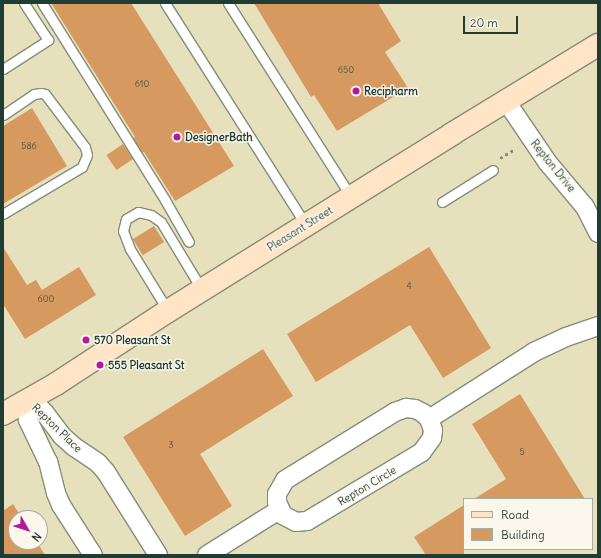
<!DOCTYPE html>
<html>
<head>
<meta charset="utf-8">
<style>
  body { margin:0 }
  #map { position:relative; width:601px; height:558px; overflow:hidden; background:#e6e0bc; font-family:Delius,sans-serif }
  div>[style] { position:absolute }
  .building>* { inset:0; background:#d69960; transform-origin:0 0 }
  .path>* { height:2.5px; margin-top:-1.25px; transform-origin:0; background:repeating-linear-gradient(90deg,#828e78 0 3px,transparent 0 6px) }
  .roads { filter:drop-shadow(1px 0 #828e78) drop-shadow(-1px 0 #828e78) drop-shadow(0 1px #828e78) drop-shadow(0 -1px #828e78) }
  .lane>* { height:9px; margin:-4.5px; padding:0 4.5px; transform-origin:4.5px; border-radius:4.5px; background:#fff }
  .street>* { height:18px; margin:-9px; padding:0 9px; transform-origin:9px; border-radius:9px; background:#fff }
  .secondary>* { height:22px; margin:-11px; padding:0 11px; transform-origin:11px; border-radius:11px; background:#ffe4c6 }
  .dots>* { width:11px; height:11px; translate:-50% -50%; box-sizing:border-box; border:2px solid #fbf7ec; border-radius:50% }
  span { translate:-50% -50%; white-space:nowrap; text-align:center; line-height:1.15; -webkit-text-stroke:3px #fbf7ec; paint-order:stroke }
  .number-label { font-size:9px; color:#4d543f }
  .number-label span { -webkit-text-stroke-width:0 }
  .poi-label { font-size:11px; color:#1f3d34; font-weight:700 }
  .left { translate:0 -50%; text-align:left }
  .street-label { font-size:11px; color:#1f3d34 }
  .frame { position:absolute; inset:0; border:4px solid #1f3d34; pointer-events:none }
  .legend { position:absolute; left:463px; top:498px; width:130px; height:52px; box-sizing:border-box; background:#fbf7ec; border:1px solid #a3ada2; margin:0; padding:5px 7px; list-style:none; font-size:12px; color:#1f3d34 }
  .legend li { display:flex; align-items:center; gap:8px; height:20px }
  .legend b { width:20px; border:1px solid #a3ada2 }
  .north { position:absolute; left:8px; top:510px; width:40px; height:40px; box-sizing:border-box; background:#fbf7ec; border:1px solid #a3ada2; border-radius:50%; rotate:129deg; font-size:11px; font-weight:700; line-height:16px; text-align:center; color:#1f3d34 }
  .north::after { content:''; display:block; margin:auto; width:14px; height:18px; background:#b5179e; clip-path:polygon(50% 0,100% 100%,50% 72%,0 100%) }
  .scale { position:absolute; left:463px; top:16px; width:55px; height:18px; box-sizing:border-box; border:2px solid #1f3d34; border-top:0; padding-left:5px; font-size:12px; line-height:14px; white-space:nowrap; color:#1f3d34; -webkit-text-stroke:3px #fbf7ec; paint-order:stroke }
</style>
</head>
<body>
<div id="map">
  <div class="building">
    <div style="clip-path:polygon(51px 3px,131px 3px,234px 166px,175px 201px,144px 152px,142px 153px,133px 138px,135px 137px)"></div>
    <div style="clip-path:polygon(254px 3px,378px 3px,401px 41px,385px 52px,408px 88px,337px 131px,314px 95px,311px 97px)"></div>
    <div style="clip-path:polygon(32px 108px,67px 166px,3px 204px,3px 126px)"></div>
    <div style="left:123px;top:144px;width:18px;height:20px;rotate:56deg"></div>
    <div style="left:154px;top:226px;width:19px;height:25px;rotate:58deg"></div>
    <div style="clip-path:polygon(3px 247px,27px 285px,36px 280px,42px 290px,79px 267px,96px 295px,25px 339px,3px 304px)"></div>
    <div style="clip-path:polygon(429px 247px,491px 348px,443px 378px,410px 325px,316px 382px,287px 334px)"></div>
    <div style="clip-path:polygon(263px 349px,293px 396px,200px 454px,232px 506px,185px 536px,123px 437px)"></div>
    <div style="clip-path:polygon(520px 394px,585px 499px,474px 499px,506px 479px,472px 424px)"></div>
    <div style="clip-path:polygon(13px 504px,22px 518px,16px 518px,16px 542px,37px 542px,45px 555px,3px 555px,3px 511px)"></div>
    <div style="clip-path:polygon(464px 505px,464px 555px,426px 555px,414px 537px)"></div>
  </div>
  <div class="path">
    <div style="left:500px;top:158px;width:17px;rotate:-31deg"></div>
  </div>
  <div class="roads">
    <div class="lane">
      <div style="left:42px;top:3px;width:232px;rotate:58deg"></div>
      <div style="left:165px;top:200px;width:48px;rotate:60.3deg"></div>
      <div style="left:165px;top:3px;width:263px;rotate:57.6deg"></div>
      <div style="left:228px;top:3px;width:230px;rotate:57.6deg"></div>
      <div style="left:3px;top:69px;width:54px;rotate:-32.8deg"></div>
      <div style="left:48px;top:40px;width:44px;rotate:-123deg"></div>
      <div style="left:3px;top:115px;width:37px;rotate:-34deg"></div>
      <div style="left:34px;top:94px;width:7px;rotate:-8deg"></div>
      <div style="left:41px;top:93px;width:4px;rotate:14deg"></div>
      <div style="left:45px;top:94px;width:66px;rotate:53deg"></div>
      <div style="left:85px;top:147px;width:8px;rotate:76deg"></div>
      <div style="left:87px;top:155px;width:13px;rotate:113deg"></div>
      <div style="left:82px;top:167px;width:92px;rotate:149.3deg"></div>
      <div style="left:442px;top:202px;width:60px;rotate:-32.1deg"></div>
      <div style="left:168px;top:311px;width:73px;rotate:-121.5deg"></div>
      <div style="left:130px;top:249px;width:19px;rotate:-111deg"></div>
      <div style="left:123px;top:231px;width:12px;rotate:-76deg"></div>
      <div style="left:126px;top:219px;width:14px;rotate:-30deg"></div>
      <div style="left:138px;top:212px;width:13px;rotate:13deg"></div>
      <div style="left:151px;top:215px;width:12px;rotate:35deg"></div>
      <div style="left:161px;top:222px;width:79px;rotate:58.9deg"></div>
    </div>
    <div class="street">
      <div style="left:506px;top:101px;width:75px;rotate:55.9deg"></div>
      <div style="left:548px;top:163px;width:57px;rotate:49.9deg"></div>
      <div style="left:585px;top:207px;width:29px;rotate:63deg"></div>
      <div style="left:406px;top:408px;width:9px;rotate:6deg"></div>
      <div style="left:415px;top:409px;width:9px;rotate:27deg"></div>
      <div style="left:423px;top:413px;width:8px;rotate:45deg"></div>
      <div style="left:429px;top:419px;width:12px;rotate:70deg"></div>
      <div style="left:433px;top:430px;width:8px;rotate:97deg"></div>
      <div style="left:432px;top:438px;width:17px;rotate:126deg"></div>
      <div style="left:422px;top:452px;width:134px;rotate:149deg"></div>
      <div style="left:307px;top:521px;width:11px;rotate:175deg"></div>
      <div style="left:296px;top:522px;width:15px;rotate:-152deg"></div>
      <div style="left:283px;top:515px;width:14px;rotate:-115deg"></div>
      <div style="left:277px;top:502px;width:8px;rotate:-90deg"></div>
      <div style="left:277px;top:494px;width:16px;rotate:-60deg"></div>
      <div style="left:285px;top:480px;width:129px;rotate:-31.7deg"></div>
      <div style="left:395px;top:412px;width:12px;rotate:-20deg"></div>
      <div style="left:429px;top:419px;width:125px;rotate:-32.5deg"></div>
      <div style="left:534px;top:352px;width:35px;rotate:-25deg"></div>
      <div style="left:566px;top:337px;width:34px;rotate:-19deg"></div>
      <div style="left:93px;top:555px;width:59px;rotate:-122.6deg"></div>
      <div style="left:61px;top:505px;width:13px;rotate:-113deg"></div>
      <div style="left:56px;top:493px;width:32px;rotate:-104deg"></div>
      <div style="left:48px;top:462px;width:47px;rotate:-115.5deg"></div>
      <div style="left:28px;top:420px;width:20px;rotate:-93deg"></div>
      <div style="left:27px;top:400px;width:11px;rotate:27deg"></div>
      <div style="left:37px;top:405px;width:10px;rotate:45deg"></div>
      <div style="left:44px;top:412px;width:30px;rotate:53deg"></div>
      <div style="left:62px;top:436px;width:15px;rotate:42deg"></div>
      <div style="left:73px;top:446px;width:30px;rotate:34deg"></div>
      <div style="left:98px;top:463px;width:12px;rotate:48deg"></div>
      <div style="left:106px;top:472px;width:98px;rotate:57.9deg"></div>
      <div style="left:207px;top:555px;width:85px;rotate:-32deg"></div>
    </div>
    <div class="secondary">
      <div style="left:3px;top:414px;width:61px;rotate:-29.5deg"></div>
      <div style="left:56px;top:384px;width:134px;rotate:-33.1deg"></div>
      <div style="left:168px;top:311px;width:335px;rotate:-31.9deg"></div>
      <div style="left:452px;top:134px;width:171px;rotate:-31.4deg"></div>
    </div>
  </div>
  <div class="dots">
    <div style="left:356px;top:91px;background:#b5179e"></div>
    <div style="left:177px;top:137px;background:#b5179e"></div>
    <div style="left:86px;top:340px;background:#b5179e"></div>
    <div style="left:100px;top:365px;background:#b5179e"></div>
  </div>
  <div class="number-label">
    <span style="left:346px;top:70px">650</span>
    <span style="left:142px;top:84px">610</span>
    <span style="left:29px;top:146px">586</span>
    <span style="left:409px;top:286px">4</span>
    <span style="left:46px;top:299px">600</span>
    <span style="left:171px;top:445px">3</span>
    <span style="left:522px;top:452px">5</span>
  </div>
  <div class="poi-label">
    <span class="left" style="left:364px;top:91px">Recipharm</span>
    <span class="left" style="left:185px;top:137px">DesignerBath</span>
    <span class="left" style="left:94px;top:340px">570 Pleasant St</span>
    <span class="left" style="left:108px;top:365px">555 Pleasant St</span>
  </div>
  <div class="street-label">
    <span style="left:553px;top:166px;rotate:51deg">Repton Drive</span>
    <span style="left:300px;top:229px;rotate:-32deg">Pleasant Street</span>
    <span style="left:57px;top:428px;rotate:44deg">Repton Place</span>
    <span style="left:367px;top:486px;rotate:-31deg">Repton Circle</span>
  </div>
  <div class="frame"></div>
  <ul class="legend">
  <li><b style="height:5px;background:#ffe4c6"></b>Road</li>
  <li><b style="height:11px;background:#d69960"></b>Building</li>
  </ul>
  <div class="north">N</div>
  <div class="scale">20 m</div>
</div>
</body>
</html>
